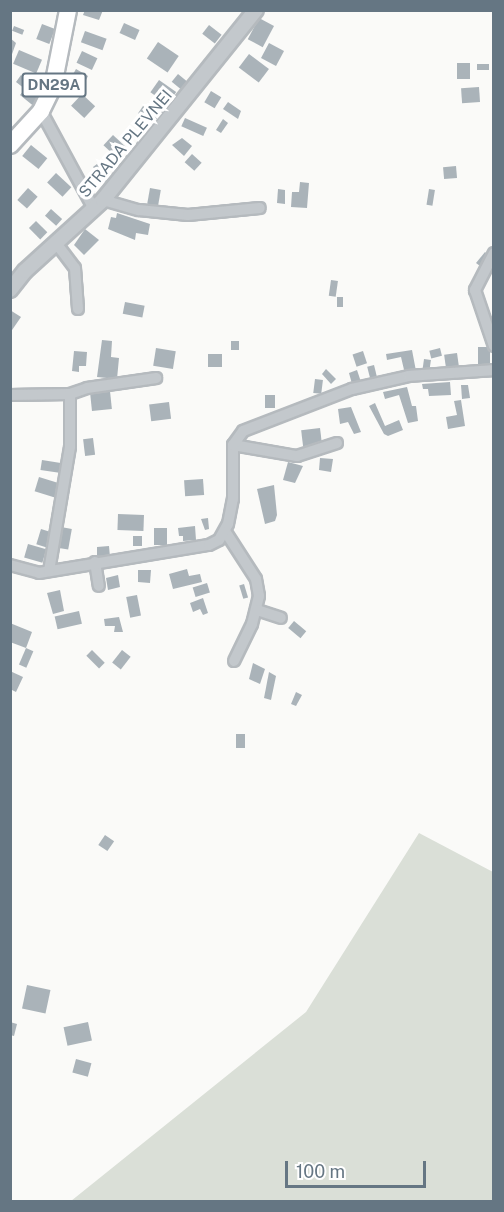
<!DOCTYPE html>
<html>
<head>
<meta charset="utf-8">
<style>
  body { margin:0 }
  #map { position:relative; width:504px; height:1212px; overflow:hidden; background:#fafaf8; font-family:"Public Sans",sans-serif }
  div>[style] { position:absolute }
  .green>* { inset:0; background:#dadfd7 }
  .building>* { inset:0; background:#aab3b9; transform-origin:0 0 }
  .roads { filter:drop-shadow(2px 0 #b5babe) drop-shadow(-2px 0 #b5babe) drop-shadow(0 2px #b5babe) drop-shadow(0 -2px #b5babe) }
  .minor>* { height:10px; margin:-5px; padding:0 5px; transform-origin:5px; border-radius:5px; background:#c3c8cc }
  .tertiary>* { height:14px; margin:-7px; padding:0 7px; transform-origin:7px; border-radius:7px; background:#c3c8cc }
  .primary>* { height:16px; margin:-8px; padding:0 8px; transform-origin:8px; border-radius:8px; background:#fff }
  span { translate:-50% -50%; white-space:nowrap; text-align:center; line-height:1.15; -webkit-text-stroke:6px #fff; paint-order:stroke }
  .shield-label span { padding:2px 4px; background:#fff; border:2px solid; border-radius:4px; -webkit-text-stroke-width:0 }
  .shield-label { font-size:15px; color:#657683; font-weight:700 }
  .street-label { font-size:16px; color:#657683 }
  .frame { position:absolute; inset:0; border:12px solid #657683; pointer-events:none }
  .scale { position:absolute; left:285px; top:1161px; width:141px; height:27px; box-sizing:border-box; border:3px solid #657683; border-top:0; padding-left:8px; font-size:18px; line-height:21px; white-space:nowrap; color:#657683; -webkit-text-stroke:4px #fff; paint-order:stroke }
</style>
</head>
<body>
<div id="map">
  <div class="green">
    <div style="clip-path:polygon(419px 833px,493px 872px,493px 1201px,71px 1201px,306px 1012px)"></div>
  </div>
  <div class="building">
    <div style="clip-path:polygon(85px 10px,103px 10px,99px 20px,83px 15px)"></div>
    <div style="left:259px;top:18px;width:17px;height:24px;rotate:28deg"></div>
    <div style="left:124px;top:23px;width:17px;height:11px;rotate:24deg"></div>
    <div style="left:42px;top:24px;width:14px;height:16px;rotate:21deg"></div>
    <div style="left:209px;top:25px;width:16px;height:11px;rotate:38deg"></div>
    <div style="left:14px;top:26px;width:11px;height:5px;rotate:22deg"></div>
    <div style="left:85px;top:31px;width:23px;height:12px;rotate:20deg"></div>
    <div style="clip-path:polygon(10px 38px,16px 43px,11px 57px,10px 57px)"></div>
    <div style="left:158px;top:42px;width:25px;height:20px;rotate:34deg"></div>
    <div style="left:269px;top:43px;width:17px;height:17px;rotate:28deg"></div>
    <div style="left:19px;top:50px;width:25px;height:15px;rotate:23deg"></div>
    <div style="left:82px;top:51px;width:17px;height:13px;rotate:25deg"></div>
    <div style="left:249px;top:54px;width:25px;height:17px;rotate:37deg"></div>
    <div style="left:457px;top:63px;width:13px;height:16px"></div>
    <div style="left:477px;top:64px;width:12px;height:6px"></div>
    <div style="clip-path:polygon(76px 69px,88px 76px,85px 82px,72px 76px)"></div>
    <div style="left:178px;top:74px;width:13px;height:10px;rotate:39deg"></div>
    <div style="clip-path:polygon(21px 75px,46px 95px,36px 108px,20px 95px,25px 89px,16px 82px)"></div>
    <div style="left:159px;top:80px;width:21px;height:15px;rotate:35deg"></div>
    <div style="left:479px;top:87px;width:15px;height:18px;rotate:86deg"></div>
    <div style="left:211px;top:91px;width:12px;height:13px;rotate:31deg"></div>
    <div style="left:82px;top:94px;width:18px;height:16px;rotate:43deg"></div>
    <div style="clip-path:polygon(228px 102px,241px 111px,238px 119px,223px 109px)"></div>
    <div style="left:143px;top:106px;width:18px;height:9px;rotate:34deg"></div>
    <div style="left:185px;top:118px;width:24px;height:9px;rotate:24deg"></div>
    <div style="clip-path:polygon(223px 119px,228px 123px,221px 133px,216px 130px)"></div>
    <div style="left:113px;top:135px;width:18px;height:14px;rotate:43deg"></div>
    <div style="clip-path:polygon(182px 138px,192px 146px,184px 156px,172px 145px)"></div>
    <div style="left:31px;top:145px;width:21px;height:14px;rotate:39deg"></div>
    <div style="left:192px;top:154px;width:13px;height:11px;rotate:42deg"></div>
    <div style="clip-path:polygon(101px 161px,112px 177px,105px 182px,93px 167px)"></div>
    <div style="left:456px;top:166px;width:12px;height:13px;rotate:85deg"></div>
    <div style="left:56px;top:173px;width:21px;height:13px;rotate:43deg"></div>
    <div style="clip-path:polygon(300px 182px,309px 183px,307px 208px,291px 207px,292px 192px,299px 192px)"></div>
    <div style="left:28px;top:188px;width:13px;height:16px;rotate:42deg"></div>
    <div style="left:150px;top:188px;width:11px;height:16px;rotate:10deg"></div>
    <div style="clip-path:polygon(278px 189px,285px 190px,285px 204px,277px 203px)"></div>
    <div style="left:429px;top:189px;width:6px;height:16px;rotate:9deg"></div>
    <div style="left:51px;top:209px;width:15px;height:9px;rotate:42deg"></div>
    <div style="clip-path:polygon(117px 213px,150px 224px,148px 235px,136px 233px,135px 240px,108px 229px,111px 217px,116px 218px)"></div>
    <div style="left:36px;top:221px;width:16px;height:10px;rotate:45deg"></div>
    <div style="clip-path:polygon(85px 229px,99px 240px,84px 255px,74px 245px)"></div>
    <div style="clip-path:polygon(485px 252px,489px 256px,480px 266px,476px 263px)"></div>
    <div style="left:331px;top:280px;width:7px;height:16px;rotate:8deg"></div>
    <div style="left:337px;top:297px;width:6px;height:10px"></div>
    <div style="left:125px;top:302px;width:20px;height:12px;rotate:11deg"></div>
    <div style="clip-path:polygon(10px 310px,21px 317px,10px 333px)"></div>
    <div style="clip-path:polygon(102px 340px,112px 341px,111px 357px,119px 358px,117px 379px,97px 377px)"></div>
    <div style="left:231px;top:341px;width:8px;height:9px"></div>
    <div style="left:478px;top:347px;width:12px;height:17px"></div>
    <div style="left:156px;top:348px;width:20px;height:18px;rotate:9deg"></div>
    <div style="left:440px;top:348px;width:8px;height:11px;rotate:76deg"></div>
    <div style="clip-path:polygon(412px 350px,416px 371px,405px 374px,401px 357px,387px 360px,386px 354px)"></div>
    <div style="clip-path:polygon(74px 351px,87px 352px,86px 366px,79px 366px,79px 372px,72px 371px)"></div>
    <div style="left:363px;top:351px;width:13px;height:11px;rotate:72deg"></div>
    <div style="left:457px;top:353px;width:15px;height:13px;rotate:82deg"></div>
    <div style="left:208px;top:354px;width:14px;height:13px"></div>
    <div style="left:424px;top:359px;width:7px;height:11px;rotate:8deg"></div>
    <div style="left:374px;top:365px;width:12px;height:7px;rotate:76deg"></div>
    <div style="clip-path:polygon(326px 369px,336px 379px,331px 384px,322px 374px)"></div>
    <div style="clip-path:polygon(357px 370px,361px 382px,352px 384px,349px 373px)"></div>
    <div style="left:315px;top:379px;width:8px;height:14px;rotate:7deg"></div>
    <div style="clip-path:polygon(450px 382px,451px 395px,429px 396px,428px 389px,423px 389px,422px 384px)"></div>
    <div style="clip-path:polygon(461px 385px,468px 385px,470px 398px,462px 399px)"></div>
    <div style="clip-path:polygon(407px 387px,412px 406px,416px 406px,418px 421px,408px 423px,399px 395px,385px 399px,383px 392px)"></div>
    <div style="left:110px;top:391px;width:18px;height:20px;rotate:84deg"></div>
    <div style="left:265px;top:395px;width:10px;height:13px"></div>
    <div style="clip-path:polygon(461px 400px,465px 426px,448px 429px,446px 417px,457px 415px,454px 401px)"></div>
    <div style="left:169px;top:402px;width:17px;height:20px;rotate:83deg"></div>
    <div style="clip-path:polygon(375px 403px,385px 426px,399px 420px,403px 430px,388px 436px,384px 434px,369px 406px)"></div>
    <div style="clip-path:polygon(351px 407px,361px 432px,354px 434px,348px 422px,340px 424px,338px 409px)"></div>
    <div style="left:320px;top:428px;width:16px;height:19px;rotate:83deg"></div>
    <div style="left:93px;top:438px;width:17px;height:10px;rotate:83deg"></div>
    <div style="clip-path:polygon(320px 458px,333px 459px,331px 472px,319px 470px)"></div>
    <div style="left:42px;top:460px;width:19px;height:10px;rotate:9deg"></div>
    <div style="clip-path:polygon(288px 462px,303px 466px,295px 483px,283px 480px)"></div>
    <div style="left:39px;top:477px;width:21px;height:15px;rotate:17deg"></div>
    <div style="left:203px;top:479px;width:16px;height:19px;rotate:86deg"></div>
    <div style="clip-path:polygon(274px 485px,277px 515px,275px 521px,265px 524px,257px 489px)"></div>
    <div style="left:118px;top:514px;width:26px;height:16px;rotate:2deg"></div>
    <div style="clip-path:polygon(208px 518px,209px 529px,205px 530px,201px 519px)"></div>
    <div style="clip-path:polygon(195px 526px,196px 540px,183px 541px,183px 536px,179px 536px,178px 528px)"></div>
    <div style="left:61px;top:527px;width:11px;height:21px;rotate:10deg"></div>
    <div style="left:154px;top:528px;width:13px;height:17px"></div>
    <div style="left:41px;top:529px;width:10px;height:16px;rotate:17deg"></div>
    <div style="left:133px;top:536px;width:9px;height:10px"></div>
    <div style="left:28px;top:544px;width:19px;height:14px;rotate:16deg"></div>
    <div style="clip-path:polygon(109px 546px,110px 557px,97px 560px,97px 547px)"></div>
    <div style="clip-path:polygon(187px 569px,189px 576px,200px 574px,202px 582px,173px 589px,169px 574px)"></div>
    <div style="clip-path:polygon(138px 570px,151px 570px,150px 583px,138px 582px)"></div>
    <div style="clip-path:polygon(118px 575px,120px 587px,108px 590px,106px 578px)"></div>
    <div style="left:207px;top:583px;width:10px;height:15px;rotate:73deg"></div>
    <div style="left:244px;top:584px;width:14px;height:5px;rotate:73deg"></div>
    <div style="clip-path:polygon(60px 590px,64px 611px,53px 614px,47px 593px)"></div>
    <div style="left:137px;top:595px;width:21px;height:11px;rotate:79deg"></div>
    <div style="clip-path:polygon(203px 598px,208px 613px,203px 615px,200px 609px,193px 612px,190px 603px)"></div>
    <div style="left:79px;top:611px;width:13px;height:25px;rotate:77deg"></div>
    <div style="clip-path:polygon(119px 617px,123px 632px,114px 632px,115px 626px,105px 626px,104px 619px)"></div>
    <div style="left:294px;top:621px;width:16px;height:9px;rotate:40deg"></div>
    <div style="clip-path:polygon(10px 623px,32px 632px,26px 648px,10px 642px)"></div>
    <div style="left:26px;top:648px;width:8px;height:18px;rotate:23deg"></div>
    <div style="left:92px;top:650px;width:18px;height:8px;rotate:45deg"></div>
    <div style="left:122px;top:650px;width:11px;height:16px;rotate:38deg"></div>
    <div style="clip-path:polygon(253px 663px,265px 669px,260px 684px,249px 679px)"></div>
    <div style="clip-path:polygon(10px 671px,23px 677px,16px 692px,10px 689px)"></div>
    <div style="clip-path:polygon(269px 672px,276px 676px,271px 700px,264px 698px)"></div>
    <div style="clip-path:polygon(296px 692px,302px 695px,296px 706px,291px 704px)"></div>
    <div style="left:236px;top:734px;width:9px;height:14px"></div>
    <div style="left:105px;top:835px;width:11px;height:12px;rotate:34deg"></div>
    <div style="left:27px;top:985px;width:24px;height:24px;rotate:12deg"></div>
    <div style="clip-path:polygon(10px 1022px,17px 1024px,14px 1036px,10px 1035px)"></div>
    <div style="left:88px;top:1022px;width:19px;height:25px;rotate:78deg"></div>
    <div style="left:76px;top:1059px;width:16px;height:14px;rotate:15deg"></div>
  </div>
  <div class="roads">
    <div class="minor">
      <div style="left:41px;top:111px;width:111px;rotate:61.6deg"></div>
      <div style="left:103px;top:200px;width:37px;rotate:16deg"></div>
      <div style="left:139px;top:210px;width:49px;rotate:5.8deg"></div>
      <div style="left:188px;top:215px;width:72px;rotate:-5.6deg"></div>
      <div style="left:56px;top:243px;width:31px;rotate:53deg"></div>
      <div style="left:75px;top:268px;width:41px;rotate:85.8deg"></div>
      <div style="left:494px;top:253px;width:42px;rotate:117.2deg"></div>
      <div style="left:475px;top:290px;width:59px;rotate:71.3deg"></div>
      <div style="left:10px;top:395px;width:60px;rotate:-1deg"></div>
      <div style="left:70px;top:394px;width:18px;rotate:-19deg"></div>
      <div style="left:87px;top:388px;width:70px;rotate:-8.2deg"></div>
      <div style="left:233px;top:445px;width:65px;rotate:9.8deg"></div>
      <div style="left:297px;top:456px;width:42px;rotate:-18deg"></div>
      <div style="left:225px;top:531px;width:57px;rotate:57.1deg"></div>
      <div style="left:256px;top:579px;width:17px;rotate:80deg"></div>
      <div style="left:259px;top:596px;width:29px;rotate:104deg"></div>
      <div style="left:252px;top:624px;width:41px;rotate:115.9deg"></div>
      <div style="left:95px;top:562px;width:24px;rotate:81deg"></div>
      <div style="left:10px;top:565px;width:30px;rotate:15deg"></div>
      <div style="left:39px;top:573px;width:172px;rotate:-9.4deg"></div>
      <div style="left:209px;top:545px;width:11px;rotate:-27deg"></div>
      <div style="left:219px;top:540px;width:18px;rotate:-61deg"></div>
      <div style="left:228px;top:524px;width:25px;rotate:-79deg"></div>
      <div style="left:233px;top:499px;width:54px;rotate:-90deg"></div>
      <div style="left:233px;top:445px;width:17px;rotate:-54deg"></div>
      <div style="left:243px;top:431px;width:117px;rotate:-21.1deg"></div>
      <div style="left:352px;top:389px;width:58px;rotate:-12.8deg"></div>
      <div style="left:409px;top:376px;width:85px;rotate:-4deg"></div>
      <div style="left:49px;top:571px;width:126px;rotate:-80.4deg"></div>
      <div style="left:70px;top:447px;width:53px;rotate:-90deg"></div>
      <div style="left:257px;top:610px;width:25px;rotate:18deg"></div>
    </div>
    <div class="tertiary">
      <div style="left:10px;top:290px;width:24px;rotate:-52deg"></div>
      <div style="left:25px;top:271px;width:105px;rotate:-42.3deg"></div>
      <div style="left:103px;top:200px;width:244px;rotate:-51.2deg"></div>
    </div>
    <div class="primary">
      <div style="left:10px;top:145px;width:46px;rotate:-47.6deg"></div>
      <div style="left:41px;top:111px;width:28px;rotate:-64deg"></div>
      <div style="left:53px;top:86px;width:77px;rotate:-78.8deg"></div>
    </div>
  </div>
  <div class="shield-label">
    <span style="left:54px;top:85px">DN29A</span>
  </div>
  <div class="street-label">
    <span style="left:126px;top:144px;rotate:-50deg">STRADA PLEVNEI</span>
  </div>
  <div class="frame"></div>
  <div class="scale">100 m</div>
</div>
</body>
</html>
